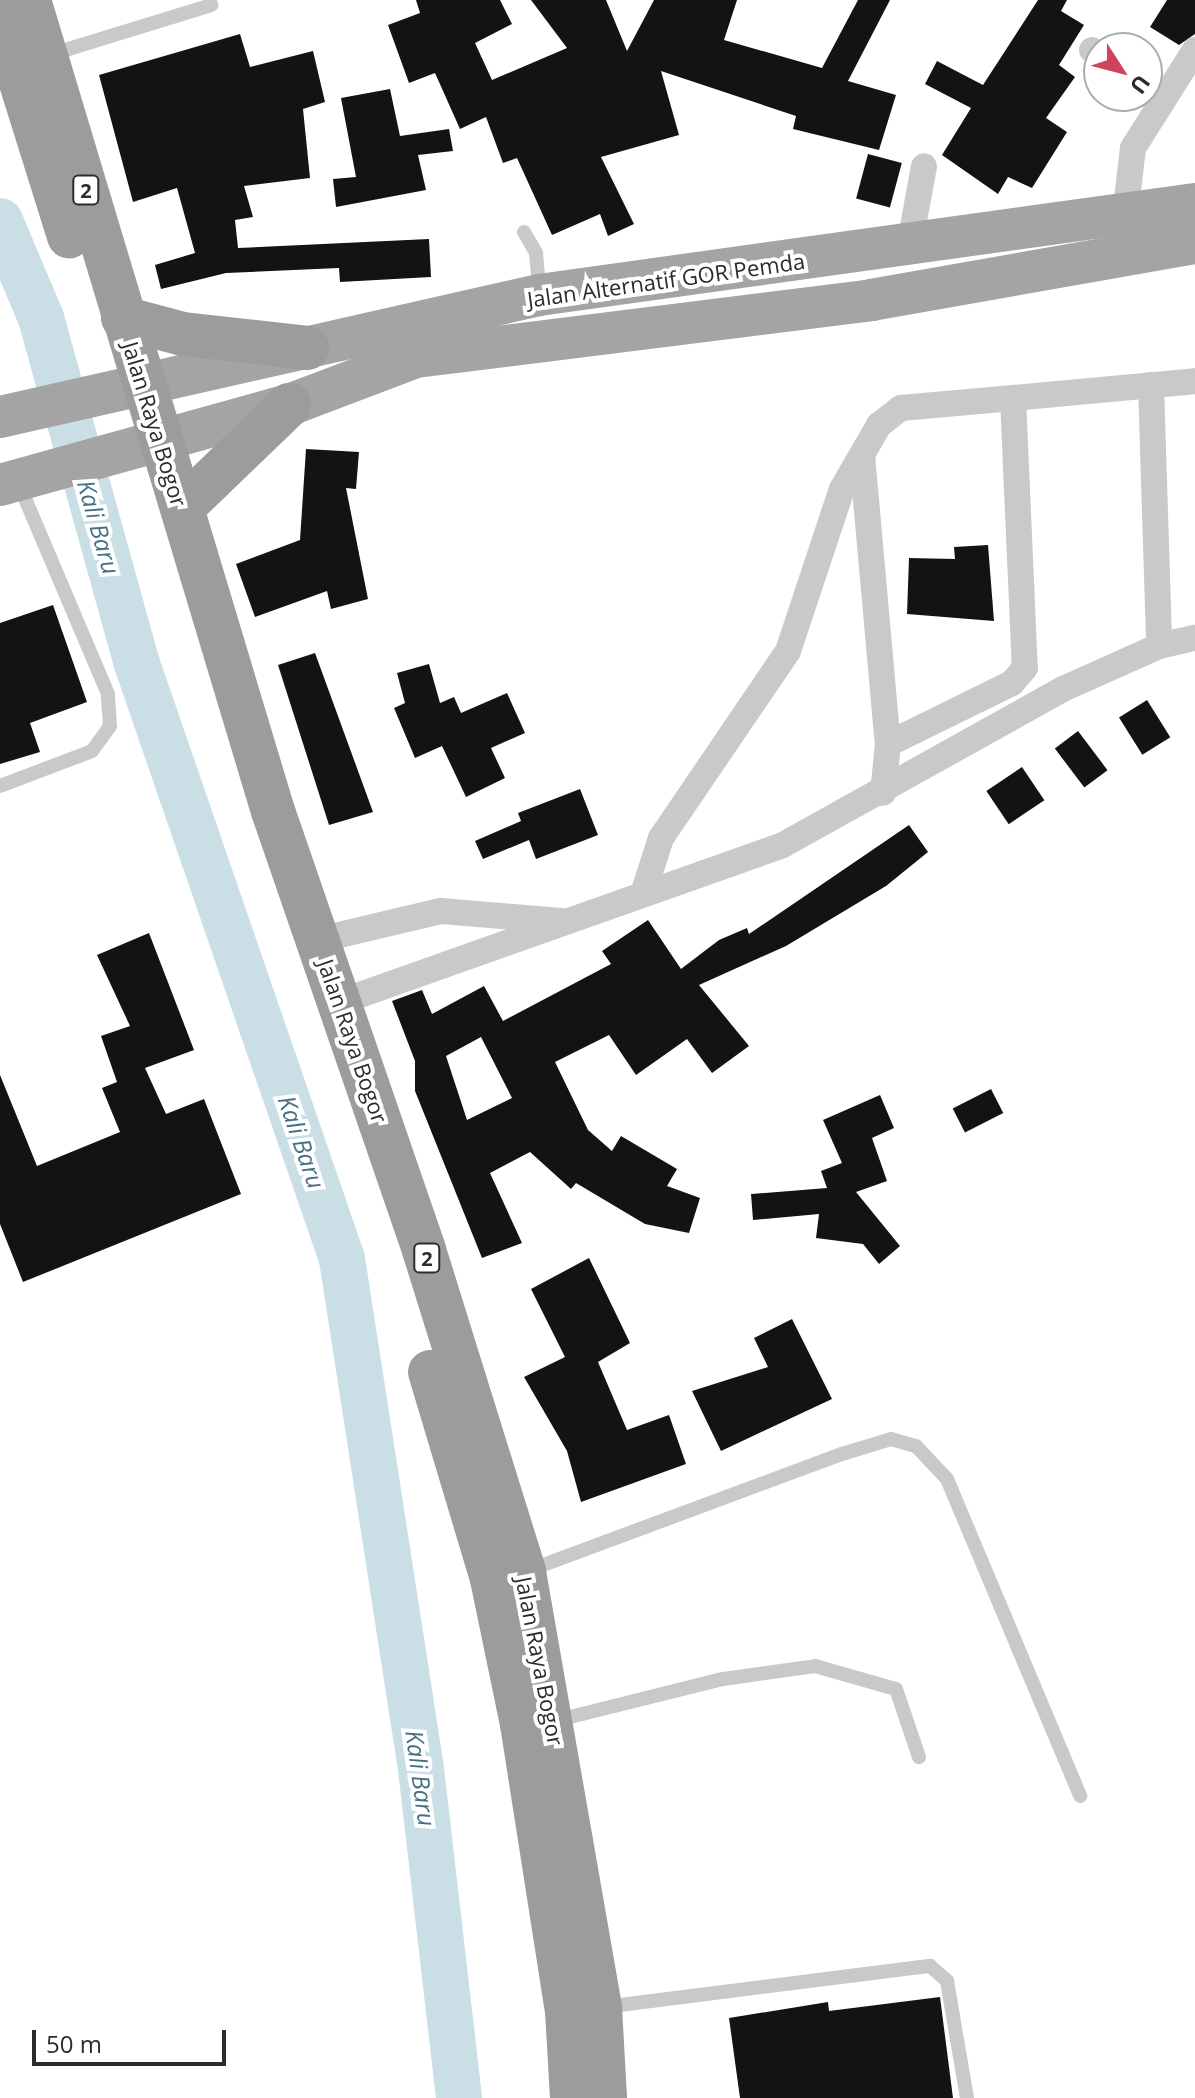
<!DOCTYPE html>
<html>
<head>
<meta charset="utf-8">
<style>
  body { margin:0 }
  #map { position:relative; width:1195px; height:2098px; overflow:hidden; background:#fff; font-family:"Open Sans",sans-serif }
  div>[style] { position:absolute }
  .river>* { height:46px; margin:-23px; padding:0 23px; transform-origin:23px; border-radius:23px; background:#cadee6 }
  .building>* { inset:0; background:#131313; transform-origin:0 0 }
  .service>* { height:14px; margin:-7px; padding:0 7px; transform-origin:7px; border-radius:7px; background:#c9c9c9 }
  .minor>* { height:26px; margin:-13px; padding:0 13px; transform-origin:13px; border-radius:13px; background:#c9c9c9 }
  .primary>* { height:42px; margin:-21px; padding:0 21px; transform-origin:21px; border-radius:21px; background:#a4a4a4 }
  .trunk>* { height:44px; margin:-22px; padding:0 22px; transform-origin:22px; border-radius:22px; background:#9c9c9c }
  span { translate:-50% -50%; white-space:nowrap; text-align:center; line-height:1.15; -webkit-text-stroke:8px #fff; paint-order:stroke }
  .shield-label span { padding:2px 6px; background:#fff; border:2px solid; border-radius:6px; -webkit-text-stroke-width:0 }
  .shield-label { font-size:20px; color:#2c2c2c; font-weight:700 }
  .street-label { font-size:22px; color:#2c2c2c }
  .water-label { font-size:24px; color:#457183; font-style:italic }
  .north { position:absolute; left:1083px; top:32px; width:80px; height:80px; box-sizing:border-box; background:#fff; border:2px solid #ababab; border-radius:50%; rotate:126deg; font-size:22px; font-weight:700; line-height:32px; text-align:center; color:#2c2c2c }
  .north::after { content:''; display:block; margin:auto; width:28px; height:36px; background:#ce445b; clip-path:polygon(50% 0,100% 100%,50% 72%,0 100%) }
  .scale { position:absolute; left:32px; top:2030px; width:194px; height:36px; box-sizing:border-box; border:4px solid #2c2c2c; border-top:0; padding-left:10px; font-size:24px; line-height:28px; white-space:nowrap; color:#2c2c2c; -webkit-text-stroke:6px #fff; paint-order:stroke }
</style>
</head>
<body>
<div id="map">
  <div class="river">
    <div style="left:0;top:221px;width:105px;rotate:67.1deg"></div>
    <div style="left:41px;top:318px;width:356px;rotate:74.5deg"></div>
    <div style="left:136px;top:661px;width:632px;rotate:70.99deg"></div>
    <div style="left:342px;top:1259px;width:516px;rotate:81.19deg"></div>
    <div style="left:421px;top:1769px;width:331px;rotate:83.4deg"></div>
  </div>
  <div class="building">
    <div style="clip-path:polygon(416px 0,500px 0,512px 24px,475px 43px,492px 80px,567px 48px,531px 0,606px 0,627px 51px,654px 0,737px 0,724px 40px,822px 68px,858px 0,890px 0,848px 81px,896px 95px,879px 150px,793px 129px,796px 116px,661px 71px,679px 135px,601px 157px,634px 224px,608px 236px,600px 214px,552px 235px,517px 158px,503px 163px,486px 117px,460px 129px,435px 73px,409px 83px,388px 25px,420px 13px)"></div>
    <div style="clip-path:polygon(1038px 0,1067px 0,1061px 11px,1084px 25px,1059px 65px,1075px 77px,1046px 118px,1067px 132px,1032px 188px,1008px 177px,998px 194px,942px 155px,971px 108px,925px 84px,937px 61px,983px 85px)"></div>
    <div style="clip-path:polygon(1167px 0,1195px 0,1195px 34px,1179px 45px,1150px 27px)"></div>
    <div style="clip-path:polygon(240px 34px,250px 67px,313px 51px,325px 102px,303px 109px,310px 178px,244px 186px,253px 217px,235px 220px,238px 248px,429px 239px,431px 277px,340px 282px,339px 268px,226px 273px,161px 289px,155px 265px,195px 253px,177px 188px,133px 202px,99px 75px)"></div>
    <div style="clip-path:polygon(390px 89px,400px 136px,449px 129px,453px 151px,418px 155px,426px 190px,336px 207px,333px 179px,356px 177px,341px 98px)"></div>
    <div style="left:868px;top:154px;width:35px;height:46px;rotate:15deg"></div>
    <div style="clip-path:polygon(306px 449px,359px 452px,356px 489px,346px 488px,368px 599px,331px 609px,327px 591px,255px 617px,236px 564px,300px 540px)"></div>
    <div style="clip-path:polygon(988px 545px,994px 621px,907px 614px,909px 558px,955px 559px,954px 547px)"></div>
    <div style="clip-path:polygon(53px 605px,87px 702px,30px 723px,40px 752px,0 764px,0 623px)"></div>
    <div style="clip-path:polygon(315px 653px,373px 812px,329px 825px,278px 665px)"></div>
    <div style="clip-path:polygon(429px 664px,440px 703px,454px 697px,461px 713px,507px 693px,525px 733px,491px 748px,505px 778px,466px 797px,442px 746px,415px 758px,394px 708px,405px 703px,397px 673px)"></div>
    <div style="left:1147px;top:700px;width:44px;height:33px;rotate:58deg"></div>
    <div style="left:1078px;top:731px;width:49px;height:29px;rotate:53deg"></div>
    <div style="left:1022px;top:767px;width:40px;height:43px;rotate:56deg"></div>
    <div style="clip-path:polygon(580px 789px,598px 835px,536px 859px,529px 840px,483px 859px,475px 841px,521px 821px,518px 813px)"></div>
    <div style="clip-path:polygon(evenodd,909px 825px,928px 852px,886px 886px,786px 946px,699px 985px,749px 1046px,712px 1073px,687px 1039px,636px 1075px,609px 1035px,555px 1062px,588px 1130px,612px 1151px,621px 1136px,677px 1169px,667px 1186px,700px 1198px,689px 1233px,645px 1224px,576px 1183px,571px 1189px,530px 1152px,490px 1173px,522px 1243px,482px 1258px,415px 1091px,415px 1061px,392px 1001px,422px 990px,432px 1014px,484px 986px,503px 1021px,611px 964px,602px 951px,648px 920px,681px 969px,719px 940px,747px 928px,749px 934px,909px 825px,481px 1037px,512px 1098px,467px 1120px,446px 1056px,481px 1037px)"></div>
    <div style="clip-path:polygon(149px 933px,194px 1050px,145px 1068px,166px 1114px,204px 1099px,241px 1194px,23px 1282px,0 1224px,0 1075px,37px 1166px,120px 1132px,102px 1088px,117px 1082px,101px 1036px,130px 1026px,97px 955px)"></div>
    <div style="left:991px;top:1089px;width:27px;height:43px;rotate:63deg"></div>
    <div style="clip-path:polygon(880px 1095px,894px 1128px,872px 1138px,887px 1181px,856px 1192px,900px 1246px,879px 1264px,863px 1244px,816px 1238px,819px 1214px,753px 1220px,751px 1194px,827px 1188px,821px 1171px,842px 1163px,823px 1120px)"></div>
    <div style="clip-path:polygon(589px 1258px,630px 1343px,598px 1362px,627px 1430px,669px 1415px,686px 1464px,581px 1502px,567px 1451px,524px 1377px,565px 1357px,531px 1289px)"></div>
    <div style="clip-path:polygon(792px 1319px,832px 1399px,721px 1451px,692px 1391px,768px 1367px,754px 1338px)"></div>
    <div style="clip-path:polygon(940px 1997px,953px 2098px,740px 2098px,729px 2018px,828px 2002px,829px 2011px)"></div>
  </div>
  <div class="service">
    <div style="left:49px;top:55px;width:170px;rotate:-17.1deg"></div>
    <div style="left:524px;top:232px;width:24px;rotate:60deg"></div>
    <div style="left:536px;top:253px;width:37px;rotate:85deg"></div>
    <div style="left:0;top:786px;width:98px;rotate:-20.8deg"></div>
    <div style="left:92px;top:751px;width:31px;rotate:-54deg"></div>
    <div style="left:110px;top:726px;width:32px;rotate:-94deg"></div>
    <div style="left:108px;top:694px;width:230px;rotate:-113deg"></div>
    <div style="left:527px;top:1571px;width:336px;rotate:-20.4deg"></div>
    <div style="left:842px;top:1454px;width:51px;rotate:-17deg"></div>
    <div style="left:891px;top:1439px;width:26px;rotate:16deg"></div>
    <div style="left:916px;top:1446px;width:45px;rotate:46.8deg"></div>
    <div style="left:947px;top:1479px;width:344px;rotate:67.2deg"></div>
    <div style="left:554px;top:1721px;width:174px;rotate:-14deg"></div>
    <div style="left:723px;top:1679px;width:93px;rotate:-8deg"></div>
    <div style="left:815px;top:1666px;width:84px;rotate:15.9deg"></div>
    <div style="left:896px;top:1689px;width:72px;rotate:71.3deg"></div>
    <div style="left:604px;top:2007px;width:329px;rotate:-7.2deg"></div>
    <div style="left:930px;top:1966px;width:23px;rotate:41deg"></div>
    <div style="left:947px;top:1981px;width:119px;rotate:80.3deg"></div>
  </div>
  <div class="minor">
    <div style="left:1092px;top:50px;width:9px;rotate:36deg"></div>
    <div style="left:1125px;top:216px;width:68px;rotate:-83.3deg"></div>
    <div style="left:1133px;top:148px;width:116px;rotate:-57.7deg"></div>
    <div style="left:909px;top:248px;width:83px;rotate:-79.6deg"></div>
    <div style="left:1151px;top:385px;width:261px;rotate:88.2deg"></div>
    <div style="left:1013px;top:398px;width:183px;rotate:-5.3deg"></div>
    <div style="left:862px;top:455px;width:290px;rotate:84.9deg"></div>
    <div style="left:888px;top:744px;width:49px;rotate:95.8deg"></div>
    <div style="left:643px;top:894px;width:59px;rotate:-72.2deg"></div>
    <div style="left:661px;top:838px;width:226px;rotate:-55.8deg"></div>
    <div style="left:788px;top:651px;width:171px;rotate:-71.6deg"></div>
    <div style="left:842px;top:489px;width:74px;rotate:-60deg"></div>
    <div style="left:879px;top:425px;width:28px;rotate:-38deg"></div>
    <div style="left:901px;top:408px;width:112px;rotate:-5.1deg"></div>
    <div style="left:1013px;top:398px;width:270px;rotate:87.5deg"></div>
    <div style="left:1025px;top:668px;width:20px;rotate:131deg"></div>
    <div style="left:1012px;top:683px;width:138px;rotate:153.8deg"></div>
    <div style="left:318px;top:940px;width:126px;rotate:-13.3deg"></div>
    <div style="left:441px;top:911px;width:121px;rotate:4.7deg"></div>
    <div style="left:340px;top:1002px;width:468px;rotate:-19.5deg"></div>
    <div style="left:781px;top:846px;width:323px;rotate:-29.1deg"></div>
    <div style="left:1063px;top:689px;width:105px;rotate:-24.1deg"></div>
    <div style="left:1159px;top:646px;width:37px;rotate:-13deg"></div>
  </div>
  <div class="primary">
    <div style="left:0;top:417px;width:553px;rotate:-12.75deg"></div>
    <div style="left:539px;top:295px;width:662px;rotate:-7.9deg"></div>
    <div style="left:0;top:485px;width:300px;rotate:-15.5deg"></div>
    <div style="left:289px;top:405px;width:136px;rotate:-20.7deg"></div>
    <div style="left:416px;top:357px;width:459px;rotate:-7.1deg"></div>
    <div style="left:871px;top:300px;width:329px;rotate:-10deg"></div>
  </div>
  <div class="trunk">
    <div style="left:29px;top:0;width:847px;rotate:73.26deg"></div>
    <div style="left:273px;top:811px;width:464px;rotate:71deg"></div>
    <div style="left:424px;top:1250px;width:337px;rotate:72.7deg"></div>
    <div style="left:524px;top:1572px;width:443px;rotate:80.1deg"></div>
    <div style="left:600px;top:2008px;width:90px;rotate:86.8deg"></div>
    <div style="left:0;top:16px;width:231px;rotate:72.6deg"></div>
    <div style="left:123px;top:318px;width:62px;rotate:14.9deg"></div>
    <div style="left:183px;top:334px;width:125px;rotate:6.4deg"></div>
    <div style="left:182px;top:508px;width:149px;rotate:-43.9deg"></div>
    <div style="left:430px;top:1372px;width:216px;rotate:73.3deg"></div>
    <div style="left:492px;top:1579px;width:148px;rotate:78.3deg"></div>
    <div style="left:522px;top:1724px;width:291px;rotate:81.1deg"></div>
    <div style="left:567px;top:2011px;width:87px;rotate:86.7deg"></div>
  </div>
  <div class="shield-label">
    <span style="left:86px;top:190px">2</span>
    <span style="left:427px;top:1258px">2</span>
  </div>
  <div class="street-label">
    <span style="left:666px;top:280px;rotate:-8deg">Jalan Alternatif GOR Pemda</span>
    <span style="left:155px;top:424px;rotate:73deg">Jalan Raya Bogor</span>
    <span style="left:353px;top:1041px;rotate:71deg">Jalan Raya Bogor</span>
    <span style="left:540px;top:1661px;rotate:79deg">Jalan Raya Bogor</span>
  </div>
  <div class="water-label">
    <span style="left:99px;top:527px;rotate:74deg">Kali Baru</span>
    <span style="left:302px;top:1142px;rotate:71deg">Kali Baru</span>
    <span style="left:421px;top:1778px;rotate:82deg">Kali Baru</span>
  </div>
  <div class="north">U</div>
  <div class="scale">50 m</div>
</div>
</body>
</html>
